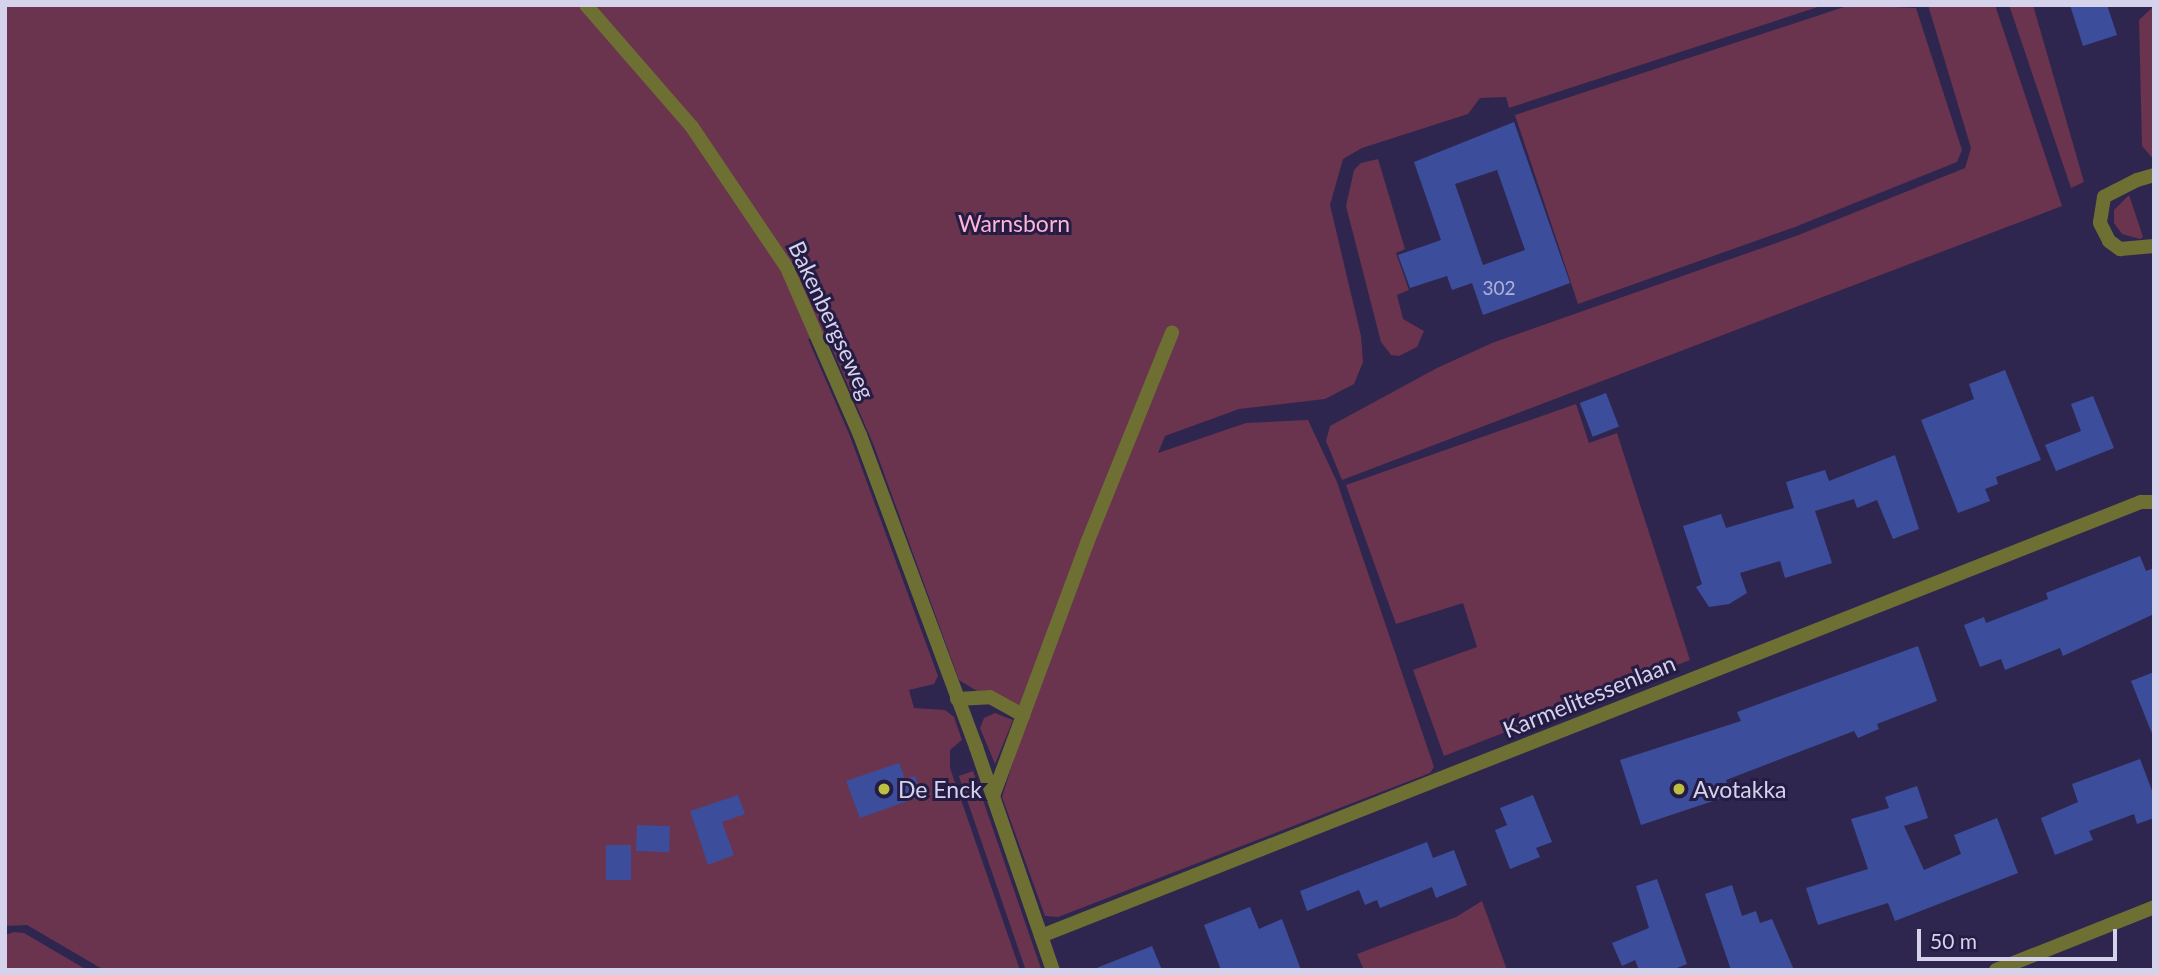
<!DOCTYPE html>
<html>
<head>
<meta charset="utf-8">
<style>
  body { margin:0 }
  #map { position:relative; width:2159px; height:975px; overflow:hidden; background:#2e264f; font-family:Lato,sans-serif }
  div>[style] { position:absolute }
  .green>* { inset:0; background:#6a334e; transform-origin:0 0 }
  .building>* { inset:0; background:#3c4e9b; transform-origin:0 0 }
  .lane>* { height:14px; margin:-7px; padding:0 7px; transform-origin:7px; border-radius:7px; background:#6e7033 }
  .street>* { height:14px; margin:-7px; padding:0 7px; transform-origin:7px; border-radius:7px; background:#6e7033 }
  .dots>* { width:19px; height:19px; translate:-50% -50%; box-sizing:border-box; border:4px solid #251c44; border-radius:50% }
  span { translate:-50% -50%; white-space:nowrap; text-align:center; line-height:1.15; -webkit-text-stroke:6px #251c44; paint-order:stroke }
  .number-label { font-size:19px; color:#afb1d8 }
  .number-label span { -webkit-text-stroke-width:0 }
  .park-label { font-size:23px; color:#fdb4d5 }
  .street-label { font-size:23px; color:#d5d2ec }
  .poi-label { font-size:23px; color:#d5d2ec }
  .left { translate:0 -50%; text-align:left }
  .frame { position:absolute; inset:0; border:7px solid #d5d2ec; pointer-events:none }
  .scale { position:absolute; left:1917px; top:929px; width:200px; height:32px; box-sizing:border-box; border:4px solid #d5d2ec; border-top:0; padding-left:9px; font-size:21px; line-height:24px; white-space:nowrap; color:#d5d2ec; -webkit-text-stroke:5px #251c44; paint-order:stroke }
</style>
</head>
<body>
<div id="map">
  <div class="green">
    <div style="clip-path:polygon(5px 5px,1760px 7px,1824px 5px,1509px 108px,1506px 97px,1480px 98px,1468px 114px,1362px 148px,1343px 159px,1330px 205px,1361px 336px,1363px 362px,1354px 384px,1325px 399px,1239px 409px,1165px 436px,1158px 453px,1246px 423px,1308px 420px,1337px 482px,1434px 767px,1430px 773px,1058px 917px,1045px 916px,1002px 797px,1026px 721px,959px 680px,874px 446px,827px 337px,808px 339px,850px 436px,938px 676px,934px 684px,909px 690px,914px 708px,945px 710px,954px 717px,962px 740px,950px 750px,950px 768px,1020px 970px,104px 970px,27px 925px,5px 926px)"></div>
    <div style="clip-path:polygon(1850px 5px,1916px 8px,1962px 150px,1957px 162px,1795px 227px,1578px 304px,1515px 115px)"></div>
    <div style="clip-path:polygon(1928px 5px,1995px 5px,2062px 206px,1342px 480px,1326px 441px,1330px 426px,1437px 368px,1492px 343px,1796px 236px,1965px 168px,1971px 148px)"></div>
    <div style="clip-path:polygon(2009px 5px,2033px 5px,2084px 182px,2071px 188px)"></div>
    <div style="clip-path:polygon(2154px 6px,2154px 160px,2142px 146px,2139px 20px)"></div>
    <div style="clip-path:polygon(1378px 159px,1405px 249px,1396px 253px,1409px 290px,1397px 295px,1403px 319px,1424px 331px,1417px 347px,1399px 356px,1391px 355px,1381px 342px,1346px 206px,1354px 170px,1361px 163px)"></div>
    <div style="clip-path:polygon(2129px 195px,2143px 237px,2140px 239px,2122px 234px,2114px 223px,2114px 210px)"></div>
    <div style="clip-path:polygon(1576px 404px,1589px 443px,1617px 433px,1690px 660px,1444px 756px,1413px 670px,1477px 647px,1463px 603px,1396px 624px,1346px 485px)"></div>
    <div style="clip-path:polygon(995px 713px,1013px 720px,995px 764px,980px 728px,984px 718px)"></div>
    <div style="left:973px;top:771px;width:211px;height:15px;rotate:71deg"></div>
    <div style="clip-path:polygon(1482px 901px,1507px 970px,1364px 970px,1357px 954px,1456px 917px)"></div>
    <div style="clip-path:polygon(14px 932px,24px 933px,87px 970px,5px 970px,5px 935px)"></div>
  </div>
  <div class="building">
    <div style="clip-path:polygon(2070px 5px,2107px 5px,2117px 35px,2083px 46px)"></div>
    <div style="clip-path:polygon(evenodd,1514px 122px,1570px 283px,1483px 315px,1472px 283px,1452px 290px,1447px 276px,1410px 288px,1398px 255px,1441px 240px,1414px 162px,1514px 122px,1497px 170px,1525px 250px,1483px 265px,1455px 184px,1497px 170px)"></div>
    <div style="clip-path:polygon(2005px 370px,2041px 460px,1996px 477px,1998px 484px,1985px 489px,1990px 501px,1958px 513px,1921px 420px,1974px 399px,1969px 384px)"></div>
    <div style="left:1606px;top:393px;width:36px;height:28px;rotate:69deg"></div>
    <div style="clip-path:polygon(2093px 396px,2114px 448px,2056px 471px,2045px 445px,2081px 431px,2071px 404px)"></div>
    <div style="clip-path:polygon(1895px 455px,1919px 529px,1893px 539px,1877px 500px,1857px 508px,1854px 499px,1815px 511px,1832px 563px,1785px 578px,1780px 561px,1740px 573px,1747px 593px,1729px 604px,1709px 607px,1696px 587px,1702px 584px,1683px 526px,1721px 514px,1726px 528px,1794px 508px,1786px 482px,1825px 470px,1829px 481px)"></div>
    <div style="clip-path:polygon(2140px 556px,2146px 571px,2154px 568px,2154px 614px,2063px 656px,2060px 648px,2005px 670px,2001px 659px,1980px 667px,1964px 625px,1984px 617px,1986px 623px,2048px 599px,2046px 593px)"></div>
    <div style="clip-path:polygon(1918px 646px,1937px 701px,1877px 724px,1879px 729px,1858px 738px,1854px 731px,1726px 780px,1731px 795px,1641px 825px,1620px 760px,1741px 721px,1737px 712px)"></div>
    <div style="clip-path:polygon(2154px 672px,2154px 736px,2153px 736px,2131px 681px)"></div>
    <div style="clip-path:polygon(2140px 759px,2154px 796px,2154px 818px,2137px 824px,2134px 814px,2089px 831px,2093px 840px,2055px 855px,2041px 818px,2078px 802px,2072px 784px)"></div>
    <div style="clip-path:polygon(899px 763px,905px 779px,915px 776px,922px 796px,860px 818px,846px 781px)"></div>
    <div style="clip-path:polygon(1917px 786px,1928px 818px,1904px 826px,1924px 870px,1961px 854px,1954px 835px,1997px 818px,2018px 873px,1895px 921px,1888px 903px,1818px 925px,1806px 888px,1868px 869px,1851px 819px,1889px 808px,1885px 797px)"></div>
    <div style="clip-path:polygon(738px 795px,745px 814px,722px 822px,734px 855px,708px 865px,690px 811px)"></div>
    <div style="clip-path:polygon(1533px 795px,1552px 842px,1536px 848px,1540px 857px,1510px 869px,1495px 830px,1507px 825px,1500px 808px)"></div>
    <div style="left:637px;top:825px;width:33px;height:26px;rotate:2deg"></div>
    <div style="clip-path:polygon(1427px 842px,1433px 858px,1454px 850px,1467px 885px,1436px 898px,1432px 887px,1380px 908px,1377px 900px,1365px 905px,1359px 890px,1307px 911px,1300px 891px)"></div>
    <div style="left:606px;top:845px;width:25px;height:35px"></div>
    <div style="clip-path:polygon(1657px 879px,1687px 964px,1672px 970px,1639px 970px,1635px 960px,1622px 966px,1612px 943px,1649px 928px,1636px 886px)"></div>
    <div style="clip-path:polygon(1732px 885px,1742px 916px,1756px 911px,1760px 923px,1772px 919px,1794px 970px,1731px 970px,1705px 894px)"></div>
    <div style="clip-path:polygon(1250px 907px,1259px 929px,1282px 919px,1301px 970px,1221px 970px,1204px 925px)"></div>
    <div style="clip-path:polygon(1152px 946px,1162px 970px,1095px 970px,1094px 969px)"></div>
  </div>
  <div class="lane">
    <div style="left:2137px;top:180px;width:37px;rotate:153deg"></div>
    <div style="left:2104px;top:197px;width:26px;rotate:99deg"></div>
    <div style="left:2100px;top:223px;width:20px;rotate:63deg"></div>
    <div style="left:2109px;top:241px;width:14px;rotate:36deg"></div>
    <div style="left:2120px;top:249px;width:34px;rotate:-5deg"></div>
  </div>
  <div class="street">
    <div style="left:586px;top:5px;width:162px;rotate:49deg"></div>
    <div style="left:692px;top:127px;width:170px;rotate:56deg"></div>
    <div style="left:787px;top:268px;width:182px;rotate:66.4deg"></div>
    <div style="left:860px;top:435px;width:333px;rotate:69.6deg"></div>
    <div style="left:976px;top:747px;width:236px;rotate:71deg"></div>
    <div style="left:2137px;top:180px;width:18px;rotate:-16deg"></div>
    <div style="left:957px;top:699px;width:33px;rotate:-3deg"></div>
    <div style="left:990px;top:697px;width:38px;rotate:29deg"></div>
    <div style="left:993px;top:796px;width:270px;rotate:-69.6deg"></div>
    <div style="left:1087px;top:543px;width:227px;rotate:-68deg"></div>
    <div style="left:1041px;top:936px;width:1183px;rotate:-21.53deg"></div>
    <div style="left:2141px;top:502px;width:13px"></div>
    <div style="left:1996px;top:970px;width:170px;rotate:-21.7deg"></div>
  </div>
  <div class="dots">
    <div style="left:884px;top:789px;background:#bdbf43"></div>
    <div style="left:1679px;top:789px;background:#bdbf43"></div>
  </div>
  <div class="number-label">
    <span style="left:1499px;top:288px">302</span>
  </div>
  <div class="park-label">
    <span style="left:1014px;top:223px">Warnsborn</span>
  </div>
  <div class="street-label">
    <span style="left:832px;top:320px;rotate:65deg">Bakenbergseweg</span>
    <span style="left:1589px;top:696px;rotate:-22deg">Karmelitessenlaan</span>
  </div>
  <div class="poi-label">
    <span class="left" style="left:898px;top:789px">De Enck</span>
    <span class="left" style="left:1693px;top:789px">Avotakka</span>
  </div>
  <div class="frame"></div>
  <div class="scale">50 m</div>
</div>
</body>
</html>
